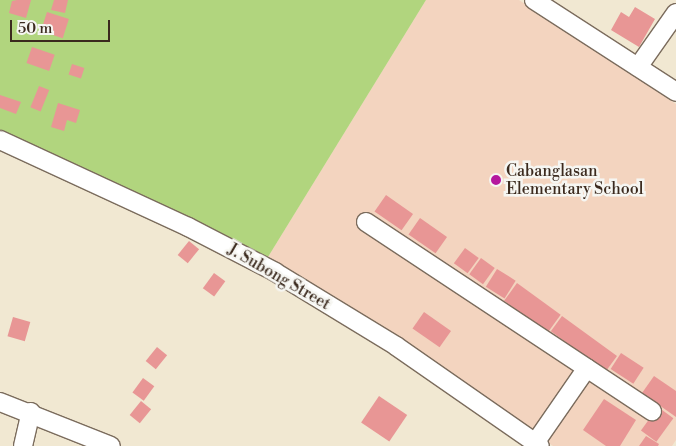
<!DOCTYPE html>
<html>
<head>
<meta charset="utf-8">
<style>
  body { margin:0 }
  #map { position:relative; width:676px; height:446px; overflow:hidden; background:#f1e8d2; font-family:"Libre Bodoni",serif }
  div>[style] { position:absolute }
  .built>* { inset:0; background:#f3d4bf }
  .green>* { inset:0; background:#b1d57e }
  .building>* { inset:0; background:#e89695; transform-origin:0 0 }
  .roads { filter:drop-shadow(1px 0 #7b6c5d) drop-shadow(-1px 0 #7b6c5d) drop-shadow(0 1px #7b6c5d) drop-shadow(0 -1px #7b6c5d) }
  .minor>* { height:18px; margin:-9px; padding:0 9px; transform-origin:9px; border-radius:9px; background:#fff }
  .dots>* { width:14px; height:14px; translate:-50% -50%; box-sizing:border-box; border:2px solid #f6f6f2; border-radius:50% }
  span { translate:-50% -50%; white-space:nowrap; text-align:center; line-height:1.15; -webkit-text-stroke:5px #f6f6f2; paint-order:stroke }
  .poi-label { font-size:16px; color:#3b2a1e }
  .left { translate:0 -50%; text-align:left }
  .street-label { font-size:16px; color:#3b2a1e }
  .scale { position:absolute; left:10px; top:20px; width:100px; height:22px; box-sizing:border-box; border:2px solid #3b2a1e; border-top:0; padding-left:6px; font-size:15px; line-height:18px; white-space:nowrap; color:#3b2a1e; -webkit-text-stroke:4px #f6f6f2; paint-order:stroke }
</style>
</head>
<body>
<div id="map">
  <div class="built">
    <div style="clip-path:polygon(426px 0,519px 0,676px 104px,676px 440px,672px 446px,553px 446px,268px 257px)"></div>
  </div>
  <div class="green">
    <div style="clip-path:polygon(0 0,426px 0,268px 257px,75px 171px,0 133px)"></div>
  </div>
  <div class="building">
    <div style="clip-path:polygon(17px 0,31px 0,26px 18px,9px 13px,12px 1px)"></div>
    <div style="clip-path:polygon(54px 0,68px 0,65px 13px,51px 10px)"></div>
    <div style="clip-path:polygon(635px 7px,655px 19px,639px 47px,611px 30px,621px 12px,629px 17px)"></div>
    <div style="left:47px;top:12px;width:23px;height:20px;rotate:18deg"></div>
    <div style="left:32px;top:47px;width:24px;height:17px;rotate:19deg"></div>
    <div style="left:72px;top:64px;width:13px;height:11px;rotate:18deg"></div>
    <div style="left:39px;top:86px;width:11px;height:23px;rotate:22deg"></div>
    <div style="clip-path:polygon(0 95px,21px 102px,16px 114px,0 108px)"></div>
    <div style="clip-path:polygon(58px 103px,80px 110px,76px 123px,67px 120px,64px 131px,51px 127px)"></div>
    <div style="left:386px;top:195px;width:33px;height:20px;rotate:35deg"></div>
    <div style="left:420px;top:218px;width:33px;height:20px;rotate:35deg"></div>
    <div style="left:189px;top:241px;width:13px;height:18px;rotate:39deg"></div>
    <div style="left:465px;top:248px;width:17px;height:19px;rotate:36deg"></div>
    <div style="left:481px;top:258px;width:17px;height:20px;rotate:36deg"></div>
    <div style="left:497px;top:269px;width:22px;height:21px;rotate:32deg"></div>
    <div style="left:214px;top:273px;width:14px;height:19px;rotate:36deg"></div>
    <div style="left:517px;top:283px;width:54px;height:22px;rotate:36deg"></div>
    <div style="left:424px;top:312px;width:33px;height:20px;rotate:35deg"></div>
    <div style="left:562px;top:316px;width:68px;height:19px;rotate:36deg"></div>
    <div style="left:13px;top:317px;width:18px;height:20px;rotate:16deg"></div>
    <div style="left:157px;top:347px;width:13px;height:18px;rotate:39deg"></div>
    <div style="left:621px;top:353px;width:27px;height:19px;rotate:33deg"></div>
    <div style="clip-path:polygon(654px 376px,676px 391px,676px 417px,642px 393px)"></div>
    <div style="left:143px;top:378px;width:14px;height:18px;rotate:36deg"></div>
    <div style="left:379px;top:396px;width:34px;height:32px;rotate:34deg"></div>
    <div style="clip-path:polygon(604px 399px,636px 420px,620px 446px,606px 446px,583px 430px)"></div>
    <div style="left:141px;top:401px;width:13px;height:18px;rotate:39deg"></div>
    <div style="left:658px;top:407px;width:19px;height:29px;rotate:36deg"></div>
    <div style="clip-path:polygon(646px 436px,659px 444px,658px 446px,639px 446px)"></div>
  </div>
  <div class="roads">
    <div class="minor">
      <div style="left:534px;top:0;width:169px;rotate:32.9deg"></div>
      <div style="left:638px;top:67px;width:66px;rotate:-54.9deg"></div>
      <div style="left:0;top:140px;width:207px;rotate:24.8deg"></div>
      <div style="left:188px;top:227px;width:98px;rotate:27.3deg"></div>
      <div style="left:275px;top:272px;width:142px;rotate:31.4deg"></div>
      <div style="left:396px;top:346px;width:175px;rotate:34.8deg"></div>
      <div style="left:366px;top:222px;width:343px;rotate:33.5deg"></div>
      <div style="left:0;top:402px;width:119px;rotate:21.6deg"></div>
      <div style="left:535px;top:443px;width:91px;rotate:-55.3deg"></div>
      <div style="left:23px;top:446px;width:35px;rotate:-77deg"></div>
    </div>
  </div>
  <div class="dots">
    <div style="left:496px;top:180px;background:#b5179e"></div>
  </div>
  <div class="poi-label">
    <span class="left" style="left:506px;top:180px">Cabanglasan<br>Elementary School</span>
  </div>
  <div class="street-label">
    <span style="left:279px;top:277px;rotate:30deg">J. Subong Street</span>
  </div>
  <div class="scale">50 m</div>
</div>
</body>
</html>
